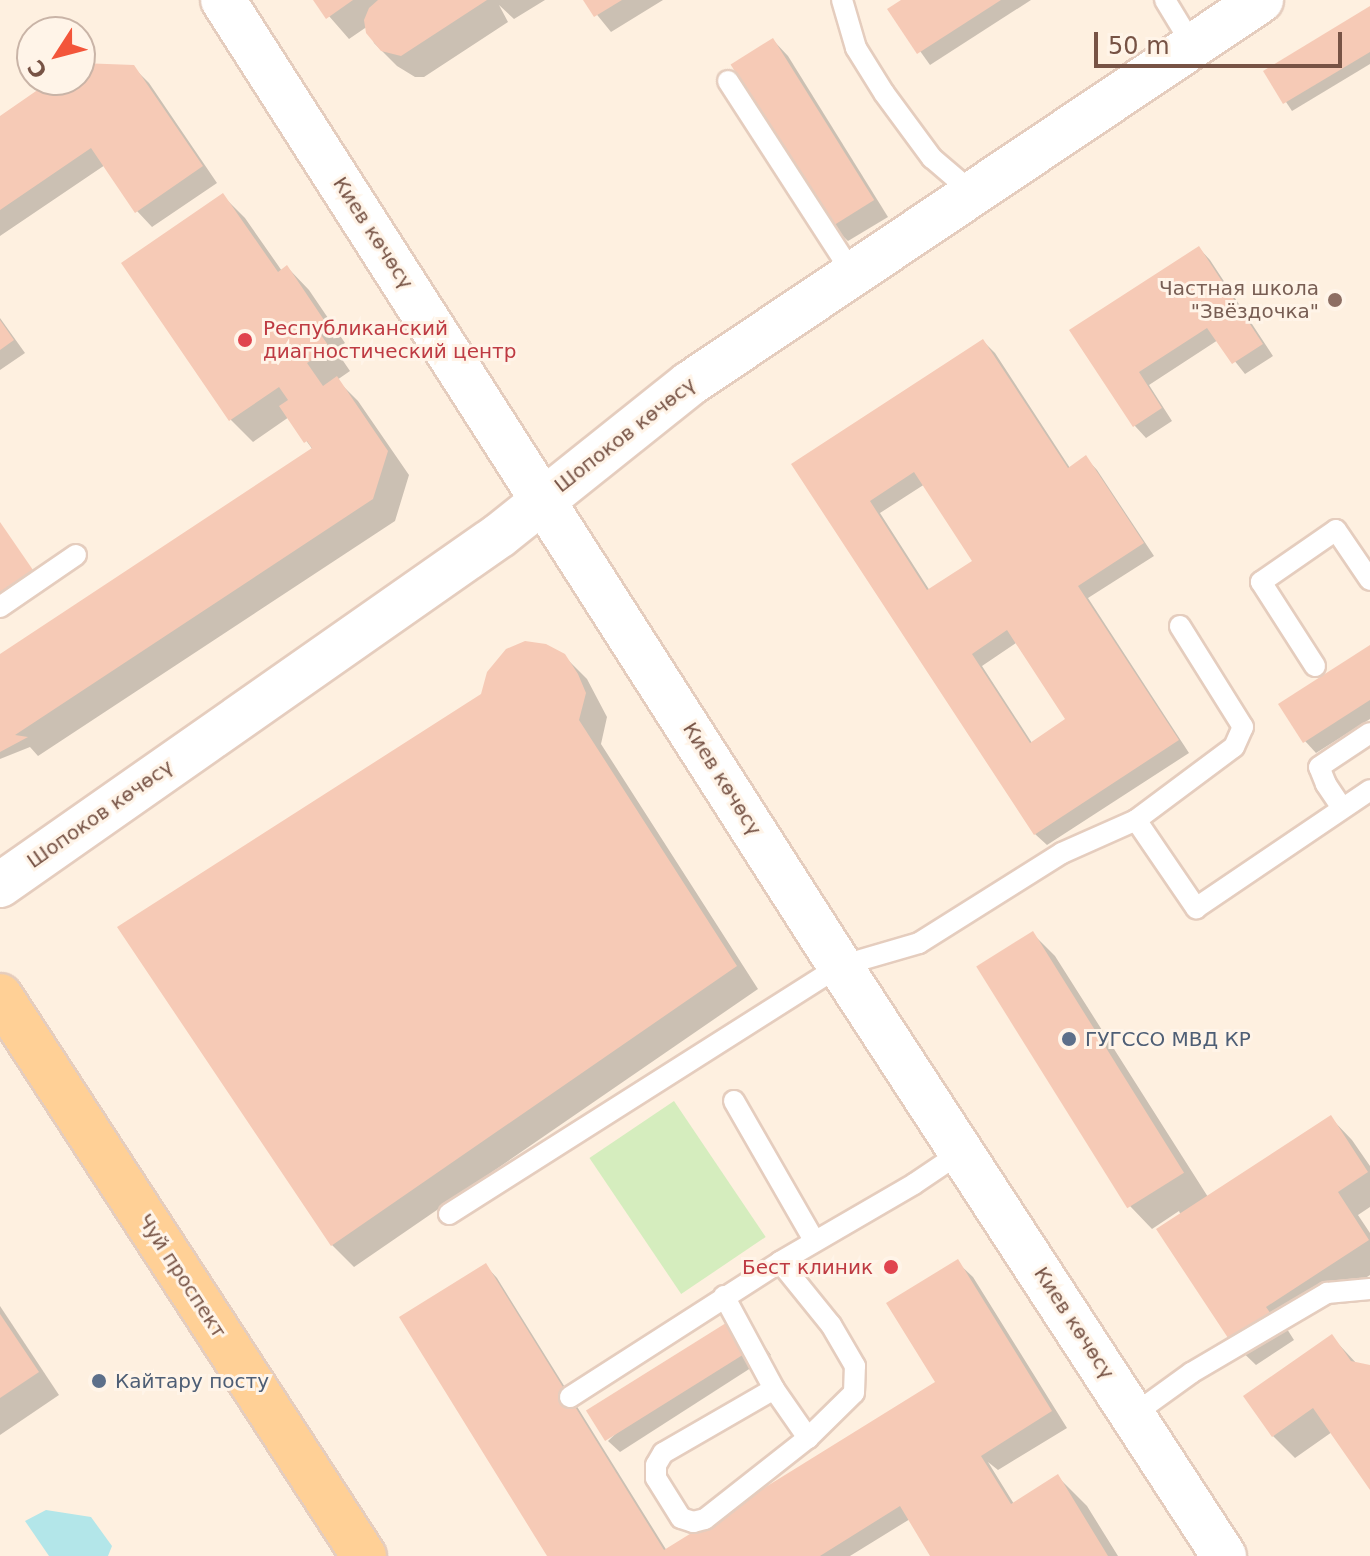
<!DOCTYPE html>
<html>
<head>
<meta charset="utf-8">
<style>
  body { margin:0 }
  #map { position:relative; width:1370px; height:1556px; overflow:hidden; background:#fef0e0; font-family:"DejaVu Sans",sans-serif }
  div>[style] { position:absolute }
  .green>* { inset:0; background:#d5edbe; transform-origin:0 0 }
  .water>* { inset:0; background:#b3e6e9 }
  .shadow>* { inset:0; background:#0003 }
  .building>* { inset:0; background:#f6cab6; transform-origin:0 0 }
  .roads { filter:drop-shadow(2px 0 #e5cdbe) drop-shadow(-2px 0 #e5cdbe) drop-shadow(0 2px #e5cdbe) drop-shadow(0 -2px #e5cdbe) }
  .service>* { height:20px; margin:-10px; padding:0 10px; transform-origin:10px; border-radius:10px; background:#fff }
  .tertiary>* { height:44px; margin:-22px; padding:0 22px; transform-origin:22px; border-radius:22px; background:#fff }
  .secondary>* { height:44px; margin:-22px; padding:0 22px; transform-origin:22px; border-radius:22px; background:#fff }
  .primary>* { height:44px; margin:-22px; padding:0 22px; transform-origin:22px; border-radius:22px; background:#ffd096 }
  .dots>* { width:22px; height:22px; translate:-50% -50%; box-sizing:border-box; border:4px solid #fff4e8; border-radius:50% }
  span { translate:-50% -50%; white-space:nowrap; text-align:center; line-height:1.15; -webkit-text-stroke:6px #fff4e8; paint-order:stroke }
  .street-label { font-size:20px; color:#775345 }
  .education-label { font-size:20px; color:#785e54 }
  .right { translate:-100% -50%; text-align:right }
  .health-label { font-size:20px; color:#be3a42 }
  .left { translate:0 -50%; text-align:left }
  .service-label { font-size:20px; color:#4e5e75 }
  .north { position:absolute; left:16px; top:16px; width:80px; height:80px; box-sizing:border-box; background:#fff4e8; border:2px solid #c9b4a7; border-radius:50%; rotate:234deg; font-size:22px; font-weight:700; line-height:32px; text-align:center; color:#775345 }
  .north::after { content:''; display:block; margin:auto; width:28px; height:36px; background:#f3553a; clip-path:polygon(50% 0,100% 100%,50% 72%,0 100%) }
  .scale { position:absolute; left:1094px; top:32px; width:248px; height:36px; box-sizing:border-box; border:4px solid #775345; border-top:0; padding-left:10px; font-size:24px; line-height:28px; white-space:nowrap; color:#775345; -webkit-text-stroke:6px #fff4e8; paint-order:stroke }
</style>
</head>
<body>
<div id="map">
  <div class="green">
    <div style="left:674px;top:1101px;width:164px;height:102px;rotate:56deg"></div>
  </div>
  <div class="water">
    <div style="clip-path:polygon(46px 1510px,91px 1517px,112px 1546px,108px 1556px,49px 1556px,25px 1521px)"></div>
  </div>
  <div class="shadow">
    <div style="clip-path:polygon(315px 0,545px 0,514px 19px,499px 5px,508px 22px,424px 77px,415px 77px,397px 66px,374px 43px,368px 26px,349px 39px)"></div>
    <div style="clip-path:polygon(585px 0,663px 0,611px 32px)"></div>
    <div style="clip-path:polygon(904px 0,1031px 0,930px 65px,890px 9px)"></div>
    <div style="clip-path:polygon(1370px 8px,1370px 64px,1292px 111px,1266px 72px)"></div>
    <div style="clip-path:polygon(773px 40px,788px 56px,888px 217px,848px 241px,832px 226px)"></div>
    <div style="clip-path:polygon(80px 65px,133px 67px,149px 83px,217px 183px,152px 227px,137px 211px,105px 165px,0 236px,0 118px,56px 80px,80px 80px)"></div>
    <div style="clip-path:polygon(223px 196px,245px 218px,282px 271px,287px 267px,309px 290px,345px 343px,335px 349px,350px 371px,337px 380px,358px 401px,409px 475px,395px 521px,38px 756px,30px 747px,0 759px,0 656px,313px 450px,289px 417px,253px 442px,231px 420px)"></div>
    <div style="clip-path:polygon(1199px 248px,1210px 260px,1273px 356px,1245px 374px,1218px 340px,1149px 385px,1172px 421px,1146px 438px,1135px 426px,1072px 331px)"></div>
    <div style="clip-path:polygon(0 318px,25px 353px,0 370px)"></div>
    <div style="clip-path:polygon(evenodd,983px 341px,995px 353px,1070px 468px,1086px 458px,1097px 470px,1154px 556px,1088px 598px,1189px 753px,1047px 845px,1035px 834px,794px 465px,983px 341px,925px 484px,975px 562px,930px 591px,880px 513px,925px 484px,983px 341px,1016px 643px,1068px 720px,1032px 743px,982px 666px,1016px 643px)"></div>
    <div style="clip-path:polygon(0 524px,34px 574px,0 598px)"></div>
    <div style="clip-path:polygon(1370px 647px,1370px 719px,1316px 753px,1305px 741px)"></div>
    <div style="clip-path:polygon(564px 656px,587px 679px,607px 717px,601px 744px,758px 989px,354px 1267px,332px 1245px,120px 928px)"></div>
    <div style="clip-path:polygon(1033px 934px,1055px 956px,1208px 1197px,1330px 1117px,1352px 1140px,1370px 1166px,1370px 1207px,1358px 1215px,1370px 1233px,1370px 1275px,1287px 1329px,1294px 1340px,1256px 1365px,1233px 1343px,1179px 1211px,1152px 1229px,1130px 1206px)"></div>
    <div style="clip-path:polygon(957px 1262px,973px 1277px,1067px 1428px,998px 1470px,988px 1462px,1014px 1504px,1058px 1477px,1087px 1506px,1118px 1556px,931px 1556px,910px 1519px,850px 1556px,550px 1556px,486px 1266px,497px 1278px,667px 1551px,938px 1383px)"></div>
    <div style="clip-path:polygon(0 1306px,59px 1395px,0 1435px)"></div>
    <div style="clip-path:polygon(742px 1315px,771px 1355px,620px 1452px,608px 1441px)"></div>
    <div style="clip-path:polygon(1332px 1337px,1358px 1365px,1370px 1367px,1370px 1486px,1332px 1432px,1295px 1458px,1273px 1436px)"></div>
  </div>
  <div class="building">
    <div style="clip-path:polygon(313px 0,353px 0,326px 19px)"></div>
    <div style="clip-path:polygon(378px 0,487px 0,401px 56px,381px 51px,366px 33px,364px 20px,369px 8px)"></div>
    <div style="clip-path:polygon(583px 0,622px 0,594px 17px)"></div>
    <div style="clip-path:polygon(901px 0,1001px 0,917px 54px,887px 9px)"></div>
    <div style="clip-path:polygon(1370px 6px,1370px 52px,1283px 104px,1263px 71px)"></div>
    <div style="left:773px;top:38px;width:191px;height:50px;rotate:58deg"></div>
    <div style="clip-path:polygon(80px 63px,134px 65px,203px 166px,135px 213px,91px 148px,0 210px,0 116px,52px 80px,80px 80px)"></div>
    <div style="clip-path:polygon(223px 193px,278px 272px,287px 265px,324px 320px,315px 326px,330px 348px,307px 363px,323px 386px,337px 376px,388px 451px,373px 499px,15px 735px,28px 737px,0 752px,0 654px,312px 448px,307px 441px,304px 443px,279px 406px,288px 400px,279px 387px,229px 421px,121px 263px)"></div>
    <div style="clip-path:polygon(1199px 246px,1263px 344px,1232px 364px,1207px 328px,1139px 372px,1162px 408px,1133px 427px,1069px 330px)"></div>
    <div style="clip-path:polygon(0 320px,14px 340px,0 350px)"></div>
    <div style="clip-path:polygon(evenodd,983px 339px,1068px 468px,1086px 455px,1144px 543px,1078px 586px,1179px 740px,1034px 835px,791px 464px,983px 339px,914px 472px,972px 561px,927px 590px,870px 501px,914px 472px,983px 339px,1007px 630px,1065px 719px,1030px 743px,972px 654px,1007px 630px)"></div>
    <div style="clip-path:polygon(0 522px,33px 570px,0 592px)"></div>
    <div style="clip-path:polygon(525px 641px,546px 644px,565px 654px,578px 674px,586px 693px,579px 720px,737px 966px,331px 1246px,117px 927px,481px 694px,487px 672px,506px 649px)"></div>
    <div style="clip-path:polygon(1370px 645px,1370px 700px,1303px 743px,1278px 704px)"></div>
    <div style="left:1033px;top:931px;width:285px;height:67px;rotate:58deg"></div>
    <div style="clip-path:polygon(1331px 1115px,1368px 1172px,1338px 1192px,1369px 1240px,1266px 1307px,1273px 1317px,1232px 1344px,1156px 1229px)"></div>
    <div style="clip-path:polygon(958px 1259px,1052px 1411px,981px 1456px,1011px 1504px,1058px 1474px,1108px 1556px,930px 1556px,900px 1506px,820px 1556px,547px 1556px,399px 1317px,486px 1263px,664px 1550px,935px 1382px,886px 1303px)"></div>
    <div style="left:742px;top:1313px;width:36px;height:184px;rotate:58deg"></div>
    <div style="clip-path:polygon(0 1314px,39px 1372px,0 1398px)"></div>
    <div style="clip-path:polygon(1332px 1334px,1351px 1361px,1370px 1365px,1370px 1490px,1313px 1408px,1272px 1437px,1243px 1396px)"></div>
  </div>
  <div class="roads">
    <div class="service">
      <div style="left:842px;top:0;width:50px;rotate:73.7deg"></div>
      <div style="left:856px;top:48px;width:53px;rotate:58.1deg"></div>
      <div style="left:884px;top:93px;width:81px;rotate:53.6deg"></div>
      <div style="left:932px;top:158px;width:54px;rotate:40.5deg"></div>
      <div style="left:1165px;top:0;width:54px;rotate:58.7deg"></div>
      <div style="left:728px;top:81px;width:230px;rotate:57.1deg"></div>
      <div style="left:0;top:607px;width:92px;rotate:-34.4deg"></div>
      <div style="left:1315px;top:666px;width:100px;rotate:-122.7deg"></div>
      <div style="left:1261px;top:582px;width:91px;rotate:-34.7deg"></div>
      <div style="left:1336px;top:530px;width:60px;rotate:55.8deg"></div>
      <div style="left:1342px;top:808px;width:29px;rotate:-124deg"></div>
      <div style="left:1326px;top:784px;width:18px;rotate:-112deg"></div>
      <div style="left:1319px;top:767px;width:61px;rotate:-33.7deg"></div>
      <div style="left:1136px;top:820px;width:107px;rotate:55.7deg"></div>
      <div style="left:1196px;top:908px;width:210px;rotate:-34.1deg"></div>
      <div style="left:734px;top:1101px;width:160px;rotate:60.1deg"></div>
      <div style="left:449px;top:1214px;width:463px;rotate:-32.4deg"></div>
      <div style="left:840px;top:966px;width:82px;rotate:-16.2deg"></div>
      <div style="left:919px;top:943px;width:169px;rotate:-32.2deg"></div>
      <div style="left:1062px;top:853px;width:81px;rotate:-24deg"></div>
      <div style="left:1136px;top:820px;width:122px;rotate:-36.7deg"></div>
      <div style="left:1234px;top:747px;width:22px;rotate:-66deg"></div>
      <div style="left:1243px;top:727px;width:119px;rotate:-122deg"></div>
      <div style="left:724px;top:1296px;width:106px;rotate:61.7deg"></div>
      <div style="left:774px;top:1389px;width:128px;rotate:150deg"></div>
      <div style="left:663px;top:1453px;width:14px;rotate:120deg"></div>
      <div style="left:656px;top:1465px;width:13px;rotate:90deg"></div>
      <div style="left:656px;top:1478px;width:47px;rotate:58deg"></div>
      <div style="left:681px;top:1518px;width:13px;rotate:18deg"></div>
      <div style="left:693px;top:1522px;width:12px;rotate:-14deg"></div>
      <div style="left:705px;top:1519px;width:131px;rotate:-38.2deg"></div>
      <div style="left:808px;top:1438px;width:64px;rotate:-44.4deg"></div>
      <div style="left:854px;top:1393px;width:27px;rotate:-88deg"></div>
      <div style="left:855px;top:1366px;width:48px;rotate:-120.3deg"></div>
      <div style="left:831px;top:1325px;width:81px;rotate:-129deg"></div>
      <div style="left:774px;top:1389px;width:60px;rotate:55.2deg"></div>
      <div style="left:570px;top:1397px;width:250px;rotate:-32.7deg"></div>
      <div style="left:780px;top:1262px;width:155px;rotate:-30.2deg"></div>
      <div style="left:914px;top:1184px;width:59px;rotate:-34deg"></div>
      <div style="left:1133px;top:1415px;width:72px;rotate:-35.9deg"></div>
      <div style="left:1191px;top:1373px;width:158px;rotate:-30.5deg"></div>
      <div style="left:1327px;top:1293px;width:43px;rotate:-5.3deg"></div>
    </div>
    <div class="tertiary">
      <div style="left:0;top:885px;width:610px;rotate:-34.99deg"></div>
      <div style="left:500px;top:535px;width:242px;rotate:-38.6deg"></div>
      <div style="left:689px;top:384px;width:689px;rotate:-33.87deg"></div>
    </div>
    <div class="secondary">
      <div style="left:223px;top:0;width:1146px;rotate:57.43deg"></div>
      <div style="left:840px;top:966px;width:704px;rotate:56.94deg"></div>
    </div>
    <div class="primary">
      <div style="left:0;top:996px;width:668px;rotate:56.98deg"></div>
    </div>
  </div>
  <div class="dots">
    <div style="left:1335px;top:300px;background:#8d6e63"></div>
    <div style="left:245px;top:340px;background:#e0444e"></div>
    <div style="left:1069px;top:1039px;background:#5c6f8a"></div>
    <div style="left:891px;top:1267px;background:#e0444e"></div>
    <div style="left:99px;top:1381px;background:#5c6f8a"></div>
  </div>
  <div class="street-label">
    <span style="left:373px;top:233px;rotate:57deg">Киев көчөсү</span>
    <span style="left:625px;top:435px;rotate:-38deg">Шопоков көчөсү</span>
    <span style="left:722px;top:779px;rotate:58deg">Киев көчөсү</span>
    <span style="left:100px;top:814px;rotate:-35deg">Шопоков көчөсү</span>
    <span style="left:182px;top:1276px;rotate:57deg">Чуй проспект</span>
    <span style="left:1074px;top:1323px;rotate:57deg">Киев көчөсү</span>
  </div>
  <div class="education-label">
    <span class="right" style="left:1319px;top:300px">Частная школа<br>"Звёздочка"</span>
  </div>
  <div class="health-label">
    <span class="left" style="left:263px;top:340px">Республиканский<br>диагностический центр</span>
    <span class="right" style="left:873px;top:1267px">Бест клиник</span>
  </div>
  <div class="service-label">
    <span class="left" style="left:1085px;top:1039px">ГУГССО МВД КР</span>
    <span class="left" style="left:115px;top:1381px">Кайтару посту</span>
  </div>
  <div class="north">С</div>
  <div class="scale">50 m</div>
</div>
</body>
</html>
